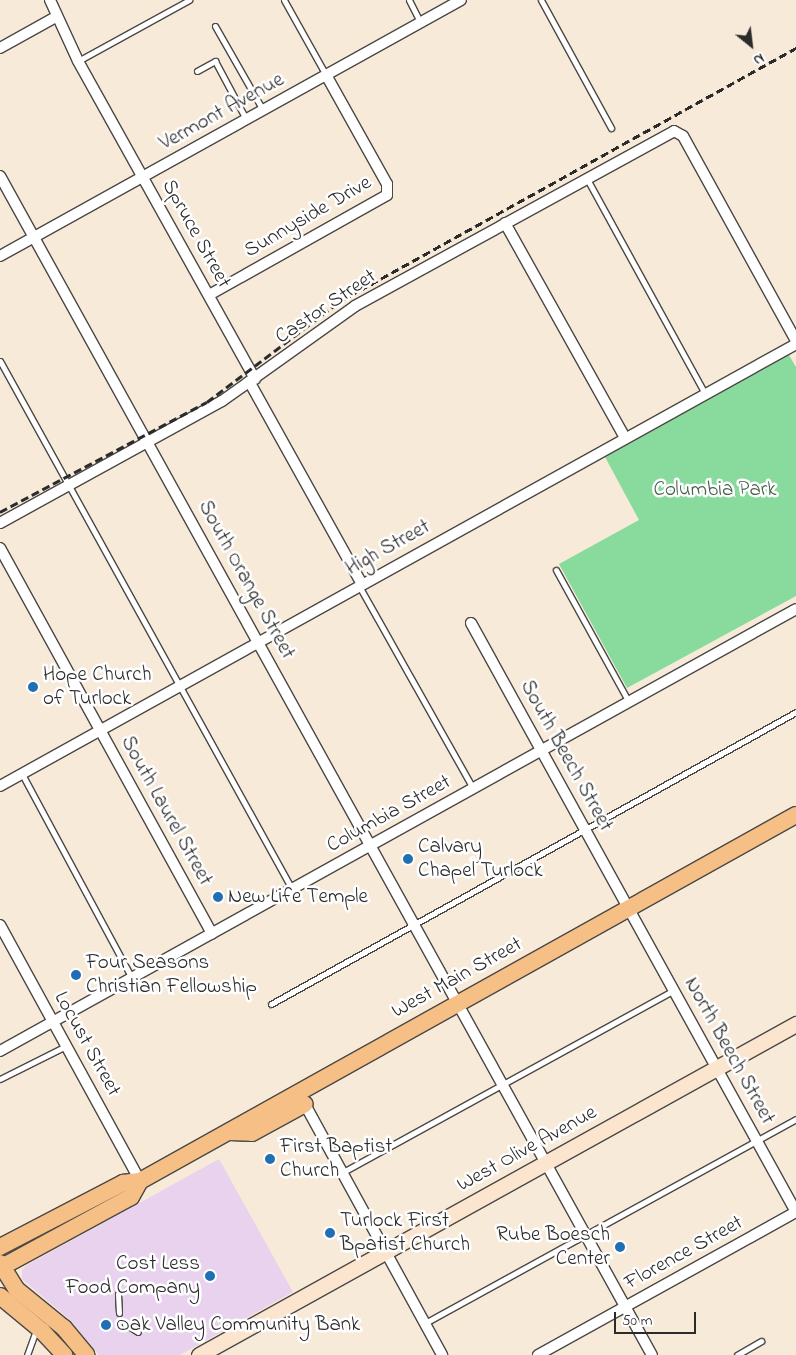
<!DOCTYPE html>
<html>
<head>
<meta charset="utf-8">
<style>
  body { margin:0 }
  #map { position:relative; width:796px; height:1355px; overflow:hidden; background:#f8ead9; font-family:"Indie Flower",sans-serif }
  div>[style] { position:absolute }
  .built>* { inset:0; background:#e8d2ee }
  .green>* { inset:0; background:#88db9c }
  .roads { filter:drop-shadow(1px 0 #4a4845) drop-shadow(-1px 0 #4a4845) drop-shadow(0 1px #4a4845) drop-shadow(0 -1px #4a4845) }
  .lane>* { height:5px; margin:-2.5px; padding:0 2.5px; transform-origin:2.5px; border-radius:2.5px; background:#fff }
  .street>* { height:10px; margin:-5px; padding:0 5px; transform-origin:5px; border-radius:5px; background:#fff }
  .secondary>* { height:15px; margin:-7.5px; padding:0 7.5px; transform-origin:7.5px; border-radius:7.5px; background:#fbe5cf }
  .primary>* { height:16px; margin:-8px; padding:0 8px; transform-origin:8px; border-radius:8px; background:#f5bf86 }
  .rail>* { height:3px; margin-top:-1.5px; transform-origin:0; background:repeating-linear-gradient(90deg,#2b2b2b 0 8px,transparent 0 12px) }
  .dots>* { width:14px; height:14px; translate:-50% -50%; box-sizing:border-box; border:2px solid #fff; border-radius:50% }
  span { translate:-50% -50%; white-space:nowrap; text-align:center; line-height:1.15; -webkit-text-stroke:5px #fff; paint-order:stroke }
  .street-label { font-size:21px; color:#2b2b2b }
  .park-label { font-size:21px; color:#47604d }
  .poi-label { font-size:21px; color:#2b2b2b }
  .left { translate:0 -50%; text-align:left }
  .right { translate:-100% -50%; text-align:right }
  .north { position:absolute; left:726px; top:20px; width:50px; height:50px; -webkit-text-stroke:4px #fff; paint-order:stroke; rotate:151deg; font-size:14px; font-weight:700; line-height:20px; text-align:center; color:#2b2b2b }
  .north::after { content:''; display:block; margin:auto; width:18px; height:22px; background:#2b2b2b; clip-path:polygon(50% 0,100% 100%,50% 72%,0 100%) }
  .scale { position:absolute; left:614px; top:1312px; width:82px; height:22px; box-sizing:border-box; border:2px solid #2b2b2b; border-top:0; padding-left:6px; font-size:15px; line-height:18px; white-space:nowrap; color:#2b2b2b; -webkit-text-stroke:4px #fff; paint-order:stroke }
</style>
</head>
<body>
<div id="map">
  <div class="built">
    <div style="clip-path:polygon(219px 1159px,293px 1292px,180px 1355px,99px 1355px,70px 1320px,22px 1279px,22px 1270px,27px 1265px)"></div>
  </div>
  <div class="green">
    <div style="clip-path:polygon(789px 355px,796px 367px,796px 596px,627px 688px,559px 564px,639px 520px,605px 457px)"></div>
  </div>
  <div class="roads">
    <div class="lane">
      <div style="left:284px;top:0;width:86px;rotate:60.8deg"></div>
      <div style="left:409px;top:0;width:25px;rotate:63deg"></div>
      <div style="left:541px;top:0;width:146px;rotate:61.3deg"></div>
      <div style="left:215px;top:26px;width:97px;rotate:60.3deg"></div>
      <div style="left:78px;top:61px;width:127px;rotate:-28.8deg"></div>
      <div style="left:197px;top:71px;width:21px;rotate:-29deg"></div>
      <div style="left:215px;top:61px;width:66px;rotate:61.9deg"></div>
      <div style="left:587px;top:179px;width:245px;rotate:61.2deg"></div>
      <div style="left:0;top:361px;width:603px;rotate:61.06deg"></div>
      <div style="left:556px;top:570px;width:151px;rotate:61.1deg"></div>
      <div style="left:359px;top:586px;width:232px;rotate:60.6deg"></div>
      <div style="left:22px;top:774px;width:232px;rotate:61.7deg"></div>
      <div style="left:271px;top:1004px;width:601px;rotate:-29.08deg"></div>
      <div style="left:0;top:1079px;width:74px;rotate:-26.6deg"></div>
      <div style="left:343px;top:1172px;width:378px;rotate:-28.8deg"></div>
      <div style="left:118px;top:1294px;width:19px;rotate:87deg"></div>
      <div style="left:425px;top:1323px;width:423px;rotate:-28.8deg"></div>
      <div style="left:125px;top:1324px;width:15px;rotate:32deg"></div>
      <div style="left:27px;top:1355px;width:27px;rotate:-70deg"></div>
      <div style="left:737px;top:1355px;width:28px;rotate:-30deg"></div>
    </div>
    <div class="street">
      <div style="left:50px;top:0;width:67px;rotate:65.3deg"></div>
      <div style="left:78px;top:61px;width:364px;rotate:60.9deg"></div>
      <div style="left:0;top:48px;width:64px;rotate:-29deg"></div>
      <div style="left:0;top:176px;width:1347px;rotate:61.06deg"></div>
      <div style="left:505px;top:223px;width:246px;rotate:60.8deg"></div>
      <div style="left:0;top:256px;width:527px;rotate:-29.04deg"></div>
      <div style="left:209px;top:295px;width:204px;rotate:-29.3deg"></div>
      <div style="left:387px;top:195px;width:11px;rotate:-90deg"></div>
      <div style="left:387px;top:184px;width:125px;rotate:-119.2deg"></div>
      <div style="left:250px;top:383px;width:230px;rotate:60.9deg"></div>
      <div style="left:0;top:523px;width:253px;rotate:-28.8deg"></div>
      <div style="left:222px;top:401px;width:163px;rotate:-35.5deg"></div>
      <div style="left:355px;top:306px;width:364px;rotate:-28.7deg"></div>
      <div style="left:674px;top:131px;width:10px;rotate:29deg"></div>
      <div style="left:683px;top:136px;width:234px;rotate:61.1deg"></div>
      <div style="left:0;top:548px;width:440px;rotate:61.2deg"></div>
      <div style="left:471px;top:623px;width:673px;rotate:61.11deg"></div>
      <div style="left:0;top:786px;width:910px;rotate:-29.04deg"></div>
      <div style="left:0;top:925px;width:292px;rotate:61.3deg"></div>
      <div style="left:0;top:1051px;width:910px;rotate:-29.04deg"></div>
      <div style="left:302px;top:1099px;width:292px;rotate:61.3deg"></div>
      <div style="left:538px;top:1355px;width:295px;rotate:-29deg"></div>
    </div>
    <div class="secondary">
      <div style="left:199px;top:1355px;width:683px;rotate:-29.01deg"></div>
    </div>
    <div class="primary">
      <div style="left:229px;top:1132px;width:23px;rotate:2deg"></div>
      <div style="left:252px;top:1133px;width:60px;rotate:-28.7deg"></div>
      <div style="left:0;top:1247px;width:139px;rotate:-27.5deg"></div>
      <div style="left:123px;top:1183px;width:17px;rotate:-7deg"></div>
      <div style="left:140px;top:1181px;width:751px;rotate:-29.16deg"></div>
      <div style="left:0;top:1263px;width:31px;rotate:58deg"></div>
      <div style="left:16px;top:1289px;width:62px;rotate:39.1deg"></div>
      <div style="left:64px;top:1328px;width:35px;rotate:50deg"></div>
      <div style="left:0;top:1268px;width:149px;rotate:-28.5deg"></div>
      <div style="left:131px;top:1197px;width:18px;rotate:-61deg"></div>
      <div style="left:0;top:1296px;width:55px;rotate:39.8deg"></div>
      <div style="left:42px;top:1331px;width:33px;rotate:47deg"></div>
    </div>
  </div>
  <div class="rail">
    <div style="left:0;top:512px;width:234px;rotate:-28deg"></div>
    <div style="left:207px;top:402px;width:166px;rotate:-37.1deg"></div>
    <div style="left:339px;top:302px;width:523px;rotate:-29.07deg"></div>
  </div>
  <div class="dots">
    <div style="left:33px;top:687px;background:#1f6fb2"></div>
    <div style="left:408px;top:859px;background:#1f6fb2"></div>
    <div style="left:218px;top:897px;background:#1f6fb2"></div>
    <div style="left:76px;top:975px;background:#1f6fb2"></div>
    <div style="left:270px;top:1159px;background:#1f6fb2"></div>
    <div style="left:330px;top:1233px;background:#1f6fb2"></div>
    <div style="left:620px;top:1247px;background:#1f6fb2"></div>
    <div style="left:210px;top:1276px;background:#1f6fb2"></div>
    <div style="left:106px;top:1325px;background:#1f6fb2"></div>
  </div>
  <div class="street-label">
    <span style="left:222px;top:112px;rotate:-29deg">Vermont Avenue</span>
    <span style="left:308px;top:217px;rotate:-30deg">Sunnyside Drive</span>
    <span style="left:196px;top:234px;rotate:61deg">Spruce Street</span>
    <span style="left:326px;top:307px;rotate:-34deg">Castor Street</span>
    <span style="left:388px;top:548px;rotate:-29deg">High Street</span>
    <span style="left:246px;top:580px;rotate:61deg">South Orange Street</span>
    <span style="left:566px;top:756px;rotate:61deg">South Beech Street</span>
    <span style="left:166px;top:811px;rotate:61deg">South Laurel Street</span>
    <span style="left:389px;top:814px;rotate:-29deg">Columbia Street</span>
    <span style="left:457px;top:978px;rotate:-29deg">West Main Street</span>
    <span style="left:87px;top:1044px;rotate:61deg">Locust Street</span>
    <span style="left:729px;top:1051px;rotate:61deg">North Beech Street</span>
    <span style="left:527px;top:1149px;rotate:-29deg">West Olive Avenue</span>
    <span style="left:684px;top:1253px;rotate:-29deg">Florence Street</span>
  </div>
  <div class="park-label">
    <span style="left:715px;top:490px">Columbia Park</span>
  </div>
  <div class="poi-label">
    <span class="left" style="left:43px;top:687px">Hope Church<br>of Turlock</span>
    <span class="left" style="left:418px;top:859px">Calvary<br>Chapel Turlock</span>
    <span class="left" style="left:228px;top:897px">New Life Temple</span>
    <span class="left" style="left:86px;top:975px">Four Seasons<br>Christian Fellowship</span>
    <span class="left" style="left:280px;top:1159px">First Baptist<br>Church</span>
    <span class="left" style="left:340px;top:1233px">Turlock First<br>Bpatist Church</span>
    <span class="right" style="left:610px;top:1247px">Rube Boesch<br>Center</span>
    <span class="right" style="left:200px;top:1276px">Cost Less<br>Food Company</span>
    <span class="left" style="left:116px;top:1325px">Oak Valley Community Bank</span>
  </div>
  <div class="north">N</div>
  <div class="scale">50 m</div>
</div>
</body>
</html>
